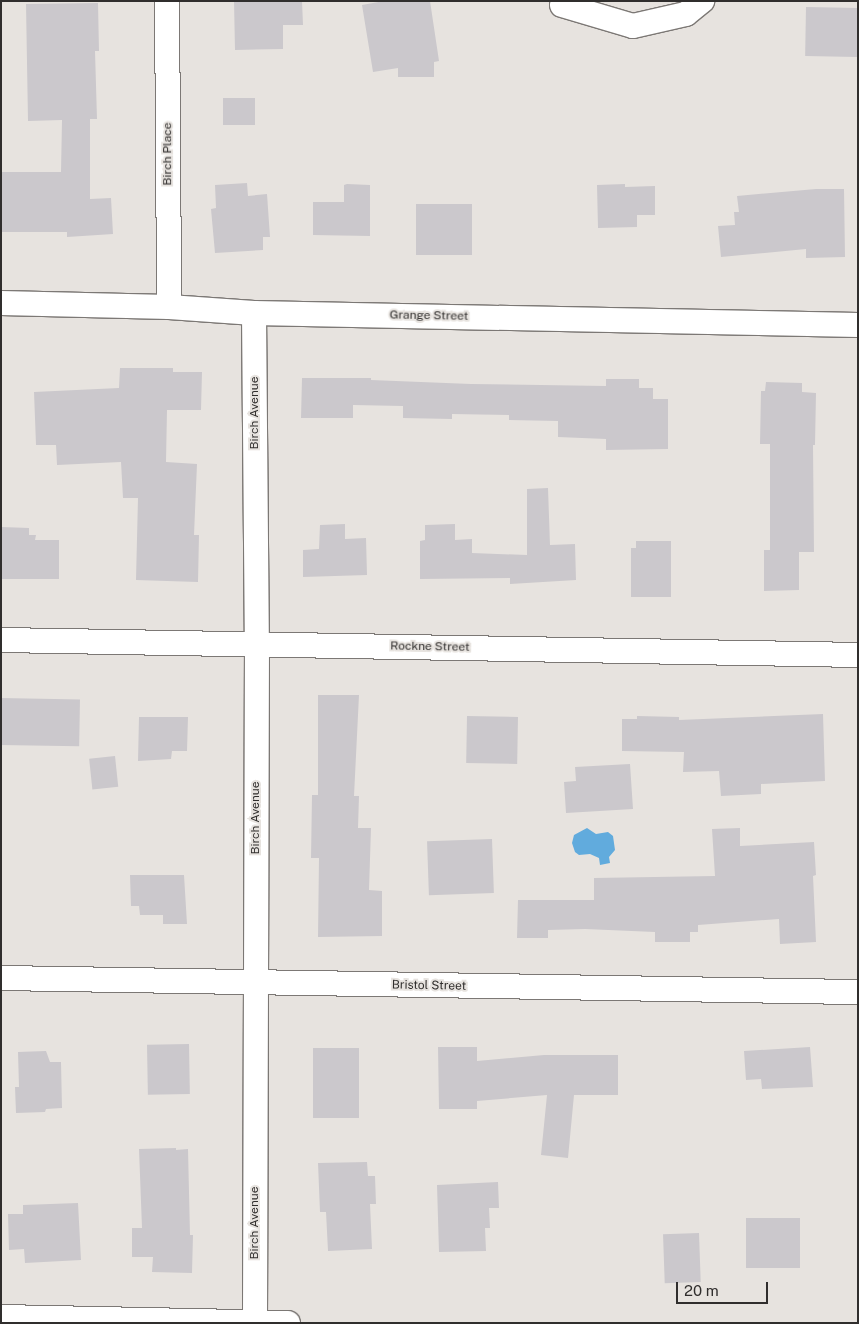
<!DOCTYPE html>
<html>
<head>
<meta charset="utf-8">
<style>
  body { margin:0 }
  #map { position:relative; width:859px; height:1324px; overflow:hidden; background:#e7e3df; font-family:"Public Sans",sans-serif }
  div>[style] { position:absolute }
  .water>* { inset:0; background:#61abdd }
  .building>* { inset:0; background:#cbc8cc; transform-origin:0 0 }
  .roads { filter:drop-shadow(1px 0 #7c7875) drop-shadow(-1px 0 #7c7875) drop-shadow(0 1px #7c7875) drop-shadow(0 -1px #7c7875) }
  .minor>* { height:24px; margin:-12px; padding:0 12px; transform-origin:12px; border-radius:12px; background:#fff }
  span { translate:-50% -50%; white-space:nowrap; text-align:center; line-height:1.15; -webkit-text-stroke:4px #e7e3df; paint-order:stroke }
  .street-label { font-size:12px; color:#302e2d }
  .frame { position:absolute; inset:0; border:2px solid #302e2d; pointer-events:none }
  .scale { position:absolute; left:676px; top:1282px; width:92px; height:22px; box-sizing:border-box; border:2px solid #302e2d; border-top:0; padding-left:6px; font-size:15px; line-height:18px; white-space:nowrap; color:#302e2d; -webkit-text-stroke:4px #e7e3df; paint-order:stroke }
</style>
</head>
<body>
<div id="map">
  <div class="water">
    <div style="clip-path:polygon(587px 828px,596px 834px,608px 832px,613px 836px,615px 850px,609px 857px,610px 863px,600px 865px,599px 858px,590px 854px,579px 855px,575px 852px,572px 843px,574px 835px)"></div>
  </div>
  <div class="building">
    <div style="clip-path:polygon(234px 1px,302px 1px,303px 25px,283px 25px,283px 49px,235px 50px)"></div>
    <div style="clip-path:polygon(384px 1px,430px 1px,439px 61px,434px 62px,434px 77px,398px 77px,398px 68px,373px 72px,362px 5px)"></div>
    <div style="clip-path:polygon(98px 3px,99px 51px,95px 51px,97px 119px,90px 119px,90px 199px,111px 198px,113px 234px,67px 237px,67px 232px,1px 232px,1px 172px,61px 172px,62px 120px,28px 121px,26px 4px)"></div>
    <div style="left:806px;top:7px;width:52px;height:49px;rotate:1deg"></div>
    <div style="left:223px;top:98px;width:32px;height:27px"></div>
    <div style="clip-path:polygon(247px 183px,248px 196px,267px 194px,270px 237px,263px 237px,263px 250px,215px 253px,211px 209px,216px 208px,215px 185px)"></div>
    <div style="clip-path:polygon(347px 184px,370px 185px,370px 236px,313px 235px,313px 202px,344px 202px,344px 185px)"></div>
    <div style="clip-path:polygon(625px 184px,625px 187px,655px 186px,655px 215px,637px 215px,637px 227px,598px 228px,597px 185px)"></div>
    <div style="clip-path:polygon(816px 189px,844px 189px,845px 257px,806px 258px,806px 249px,721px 257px,718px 226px,735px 225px,734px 212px,739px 212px,737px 196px)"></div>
    <div style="left:416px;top:204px;width:56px;height:51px"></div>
    <div style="clip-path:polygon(120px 368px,173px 368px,173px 372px,202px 372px,201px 410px,167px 410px,166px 462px,197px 464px,194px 535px,199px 535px,198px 582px,136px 580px,138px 498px,123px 498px,121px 462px,57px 465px,56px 445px,36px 445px,34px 392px,119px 388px)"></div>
    <div style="clip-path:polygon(302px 378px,371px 378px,371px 380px,471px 384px,606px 386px,606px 379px,639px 379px,639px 388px,653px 388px,653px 399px,668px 399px,668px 449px,606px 450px,606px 439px,558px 437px,558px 421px,509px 420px,509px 415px,452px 414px,452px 419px,403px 418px,403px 406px,353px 405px,353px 418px,301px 418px)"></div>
    <div style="clip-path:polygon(766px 382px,802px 383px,802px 392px,816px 393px,815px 445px,813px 445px,814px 552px,799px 552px,799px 590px,764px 591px,764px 550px,770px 550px,770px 444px,760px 444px,761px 391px,765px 391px)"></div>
    <div style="clip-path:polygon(548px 488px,550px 545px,575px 544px,576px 580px,510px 584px,510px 578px,420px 579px,420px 541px,425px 540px,425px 525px,455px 524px,455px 540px,472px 539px,472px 553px,527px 555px,527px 489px)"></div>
    <div style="clip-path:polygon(345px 524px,345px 539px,366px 538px,367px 575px,303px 577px,303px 550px,319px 549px,320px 525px)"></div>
    <div style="clip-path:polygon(1px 527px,29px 528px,29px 535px,36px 535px,35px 540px,59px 540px,59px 579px,1px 579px)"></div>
    <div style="clip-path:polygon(636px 541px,671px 541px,671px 597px,631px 597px,631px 548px,636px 548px)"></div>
    <div style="clip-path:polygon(318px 695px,359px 695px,354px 796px,359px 796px,358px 828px,371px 828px,369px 890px,382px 891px,382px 936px,318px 937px,319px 858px,311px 858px,312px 795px,318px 795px)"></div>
    <div style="left:1px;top:698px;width:79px;height:47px;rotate:1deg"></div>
    <div style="clip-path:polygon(823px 714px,825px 781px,761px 784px,761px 794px,721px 796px,719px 771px,683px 772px,684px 752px,622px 751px,622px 719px,637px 719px,637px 716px,679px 717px,679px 720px)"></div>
    <div style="left:467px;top:716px;width:51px;height:47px;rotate:1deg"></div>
    <div style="clip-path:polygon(139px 717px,188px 717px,187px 751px,172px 751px,171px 759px,138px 761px)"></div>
    <div style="left:115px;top:756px;width:31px;height:26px;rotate:84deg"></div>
    <div style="clip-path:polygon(630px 764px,633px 809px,566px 813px,564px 782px,576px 781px,575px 767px)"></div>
    <div style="clip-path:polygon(740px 828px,740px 846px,814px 842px,816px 875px,813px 876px,816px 942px,780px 944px,779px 919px,698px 925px,698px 932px,690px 932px,690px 942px,655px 942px,655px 932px,585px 929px,548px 930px,548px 938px,517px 938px,518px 900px,594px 900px,594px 878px,715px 876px,712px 829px)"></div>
    <div style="left:492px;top:839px;width:54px;height:65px;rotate:88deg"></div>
    <div style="clip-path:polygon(130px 875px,184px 875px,187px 924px,163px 924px,163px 915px,140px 915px,139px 906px,131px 906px)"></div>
    <div style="left:189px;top:1044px;width:50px;height:42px;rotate:89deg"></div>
    <div style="clip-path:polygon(438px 1047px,477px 1047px,477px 1061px,544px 1055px,618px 1055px,618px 1095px,574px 1095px,568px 1158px,541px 1155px,547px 1095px,477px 1101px,477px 1109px,439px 1109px)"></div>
    <div style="clip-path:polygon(810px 1047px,813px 1087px,762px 1089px,761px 1079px,746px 1080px,744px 1051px)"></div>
    <div style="left:313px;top:1048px;width:46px;height:70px"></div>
    <div style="clip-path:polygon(46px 1051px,50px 1062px,61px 1062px,62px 1108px,46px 1109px,45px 1112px,16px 1113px,15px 1087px,19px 1087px,18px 1052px)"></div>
    <div style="clip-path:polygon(176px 1148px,176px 1150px,188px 1149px,190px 1235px,193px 1235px,192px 1273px,152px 1272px,153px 1257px,132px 1257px,132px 1228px,142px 1228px,139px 1149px)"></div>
    <div style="clip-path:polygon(367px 1162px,368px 1176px,375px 1176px,376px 1204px,370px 1204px,372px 1249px,328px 1251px,326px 1212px,320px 1212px,318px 1163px)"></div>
    <div style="clip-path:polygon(498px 1182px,499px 1208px,489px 1208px,490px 1228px,485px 1228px,486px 1251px,439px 1252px,437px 1185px)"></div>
    <div style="clip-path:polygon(78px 1203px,81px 1260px,25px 1263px,24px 1249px,9px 1250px,8px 1214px,23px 1214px,23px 1205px)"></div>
    <div style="left:746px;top:1218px;width:54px;height:50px"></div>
    <div style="left:699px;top:1233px;width:49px;height:36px;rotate:88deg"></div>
  </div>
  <div class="roads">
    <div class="minor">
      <div style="left:167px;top:1px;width:306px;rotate:89.6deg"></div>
      <div style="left:562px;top:5px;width:74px;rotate:16.5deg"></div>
      <div style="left:633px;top:26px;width:54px;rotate:-12.8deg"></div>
      <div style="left:686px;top:14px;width:21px;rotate:-39deg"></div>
      <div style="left:1px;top:303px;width:168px;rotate:1.4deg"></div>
      <div style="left:169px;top:307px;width:85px;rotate:4deg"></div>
      <div style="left:254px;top:313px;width:604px;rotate:1.14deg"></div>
      <div style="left:254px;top:313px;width:331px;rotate:89.5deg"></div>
      <div style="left:257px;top:644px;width:679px;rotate:90.17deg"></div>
      <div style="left:1px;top:640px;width:857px;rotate:1deg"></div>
      <div style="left:1px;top:978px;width:857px;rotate:0.94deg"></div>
      <div style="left:1px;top:1317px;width:287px;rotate:1.2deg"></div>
    </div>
  </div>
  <div class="street-label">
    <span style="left:168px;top:154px;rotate:-90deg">Birch Place</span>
    <span style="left:429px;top:316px;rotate:1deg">Grange Street</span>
    <span style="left:255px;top:413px;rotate:-90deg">Birch Avenue</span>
    <span style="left:430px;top:647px;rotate:1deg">Rockne Street</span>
    <span style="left:256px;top:818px;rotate:-90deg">Birch Avenue</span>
    <span style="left:429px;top:986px;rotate:1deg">Bristol Street</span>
    <span style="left:255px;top:1223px;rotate:-90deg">Birch Avenue</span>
  </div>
  <div class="frame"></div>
  <div class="scale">20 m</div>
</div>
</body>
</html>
